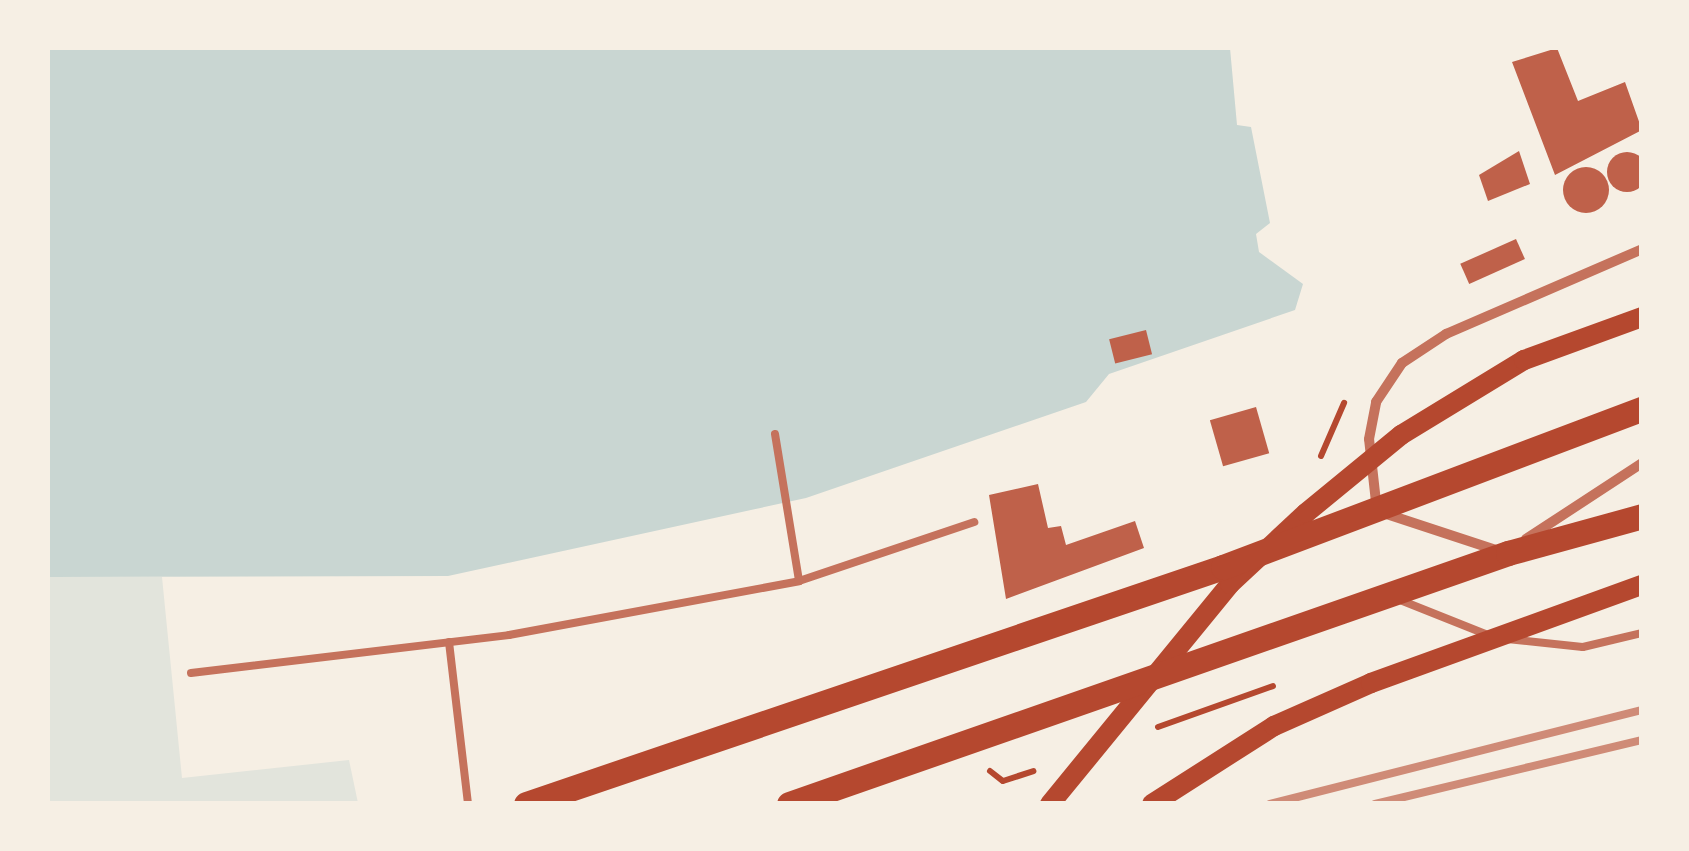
<!DOCTYPE html>
<html>
<head>
<meta charset="utf-8">
<style>
  body { margin:0 }
  #map { position:relative; width:1689px; height:851px; overflow:hidden; background:#f6efe4; font-family:"DM Sans",sans-serif }
  div>[style] { position:absolute }
  .green>* { inset:0; background:#e2e4dc }
  .water>* { inset:0; background:#c9d6d2 }
  .building>* { inset:0; background:#bf614a; transform-origin:0 0 }
  .round { border-radius:50% }
  .path>* { height:6px; margin:-3px; padding:0 3px; transform-origin:3px; border-radius:3px; background:#b5482f }
  .service>* { height:8px; margin:-4px; padding:0 4px; transform-origin:4px; border-radius:4px; background:#c5725c }
  .minor>* { height:10px; margin:-5px; padding:0 5px; transform-origin:5px; border-radius:5px; background:#c5725c }
  .secondary>* { height:20px; margin:-10px; padding:0 10px; transform-origin:10px; border-radius:10px; background:#b5482f }
  .primary>* { height:25px; margin:-12.5px; padding:0 12.5px; transform-origin:12.5px; border-radius:12.5px; background:#b5482f }
  .rail>* { height:8px; margin:-4px; padding:0 4px; transform-origin:4px; border-radius:4px; background:#cf8b77 }
  span { translate:-50% -50%; white-space:nowrap; text-align:center; line-height:1.15; -webkit-text-stroke:9px #f6efe4; paint-order:stroke }
  .frame { position:absolute; inset:0; border:50px solid #f6efe4; pointer-events:none }
</style>
</head>
<body>
<div id="map">
  <div class="green">
    <div style="clip-path:polygon(48px 577px,162px 577px,182px 778px,349px 760px,358px 803px,48px 803px)"></div>
  </div>
  <div class="water">
    <div style="clip-path:polygon(48px 48px,1230px 48px,1237px 125px,1251px 127px,1270px 223px,1256px 234px,1259px 252px,1303px 284px,1295px 310px,1109px 374px,1086px 402px,806px 498px,448px 576px,48px 577px)"></div>
  </div>
  <div class="building">
    <div style="clip-path:polygon(1557px 48px,1578px 101px,1625px 82px,1642px 130px,1555px 175px,1512px 62px)"></div>
    <div style="clip-path:polygon(1519px 151px,1530px 184px,1488px 201px,1479px 175px)"></div>
    <div class="round" style="left:1607px;top:152px;width:40px;height:40px"></div>
    <div class="round" style="left:1563px;top:167px;width:46px;height:46px"></div>
    <div style="left:1516px;top:239px;width:22px;height:61px;rotate:66deg"></div>
    <div style="left:1146px;top:330px;width:25px;height:38px;rotate:76deg"></div>
    <div style="left:1256px;top:407px;width:48px;height:48px;rotate:74deg"></div>
    <div style="clip-path:polygon(1038px 484px,1048px 528px,1061px 526px,1066px 545px,1135px 521px,1144px 548px,1006px 599px,989px 495px)"></div>
  </div>
  <div class="path">
    <div style="left:1321px;top:456px;width:58px;rotate:-66.5deg"></div>
    <div style="left:1158px;top:727px;width:122px;rotate:-19.6deg"></div>
    <div style="left:990px;top:771px;width:16px;rotate:38deg"></div>
    <div style="left:1003px;top:781px;width:32px;rotate:-18deg"></div>
  </div>
  <div class="service">
    <div style="left:775px;top:434px;width:149px;rotate:80.7deg"></div>
    <div style="left:1395px;top:598px;width:100px;rotate:21.7deg"></div>
    <div style="left:1507px;top:639px;width:76px;rotate:6deg"></div>
    <div style="left:1583px;top:647px;width:61px;rotate:-13.3deg"></div>
    <div style="left:449px;top:642px;width:163px;rotate:83.3deg"></div>
    <div style="left:191px;top:673px;width:320px;rotate:-6.8deg"></div>
    <div style="left:509px;top:635px;width:295px;rotate:-10.5deg"></div>
    <div style="left:799px;top:581px;width:185px;rotate:-18.6deg"></div>
  </div>
  <div class="minor">
    <div style="left:1526px;top:539px;width:139px;rotate:-33.2deg"></div>
    <div style="left:1499px;top:551px;width:128px;rotate:-161.8deg"></div>
    <div style="left:1377px;top:511px;width:72px;rotate:-96.3deg"></div>
    <div style="left:1369px;top:439px;width:38px;rotate:-79deg"></div>
    <div style="left:1376px;top:402px;width:47px;rotate:-56.3deg"></div>
    <div style="left:1402px;top:363px;width:53px;rotate:-33.4deg"></div>
    <div style="left:1446px;top:334px;width:214px;rotate:-23.4deg"></div>
  </div>
  <div class="secondary">
    <div style="left:1050px;top:804px;width:284px;rotate:-50.7deg"></div>
    <div style="left:1230px;top:584px;width:104px;rotate:-43.1deg"></div>
    <div style="left:1306px;top:513px;width:123px;rotate:-39.4deg"></div>
    <div style="left:1401px;top:435px;width:144px;rotate:-31.4deg"></div>
    <div style="left:1524px;top:360px;width:126px;rotate:-20deg"></div>
    <div style="left:1152px;top:804px;width:145px;rotate:-32.6deg"></div>
    <div style="left:1274px;top:726px;width:106px;rotate:-23.9deg"></div>
    <div style="left:1371px;top:683px;width:288px;rotate:-19.9deg"></div>
  </div>
  <div class="primary">
    <div style="left:526px;top:804px;width:736px;rotate:-18.78deg"></div>
    <div style="left:1223px;top:567px;width:448px;rotate:-20.7deg"></div>
    <div style="left:789px;top:804px;width:762px;rotate:-19.24deg"></div>
    <div style="left:1508px;top:553px;width:139px;rotate:-15.4deg"></div>
  </div>
  <div class="rail">
    <div style="left:1270px;top:804px;width:384px;rotate:-14.2deg"></div>
    <div style="left:1375px;top:804px;width:275px;rotate:-13.5deg"></div>
  </div>
  <div class="frame"></div>
</div>
</body>
</html>
